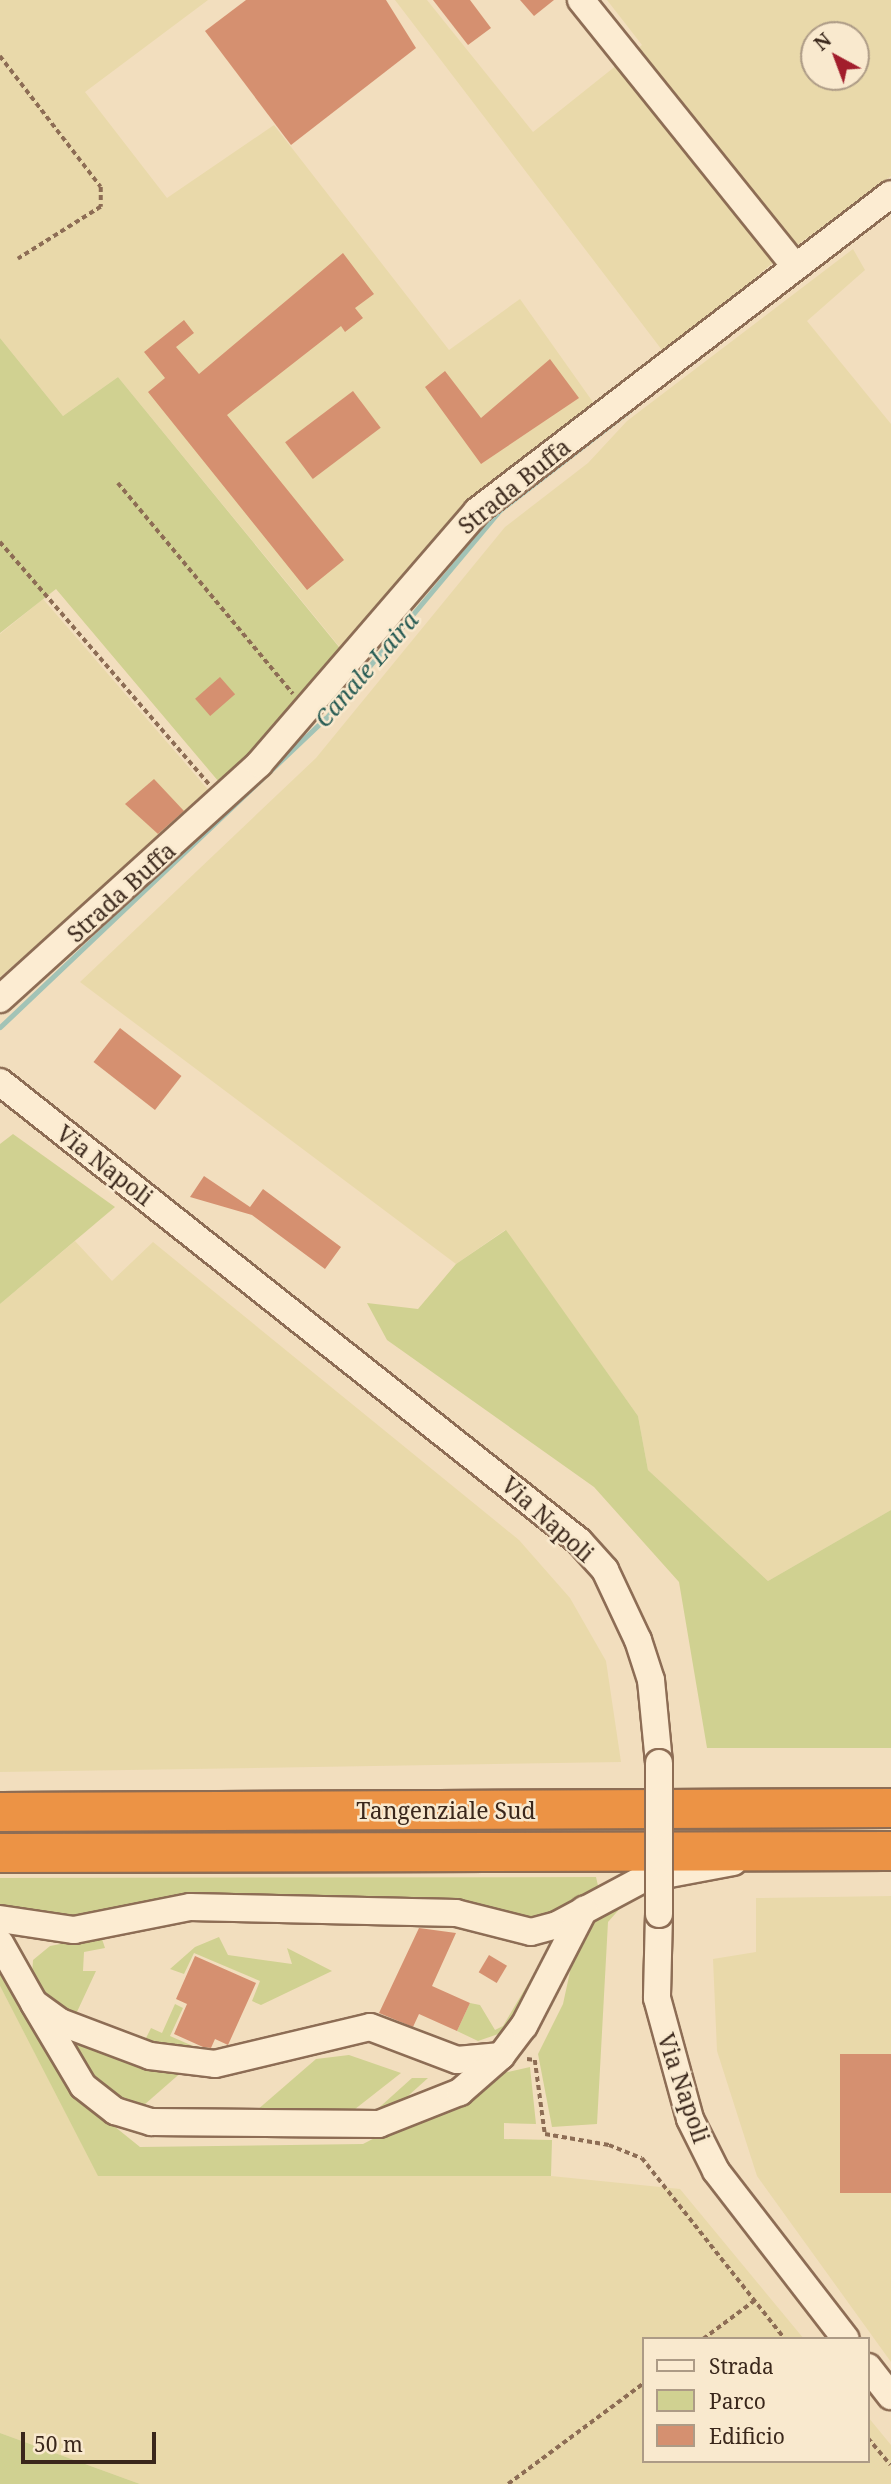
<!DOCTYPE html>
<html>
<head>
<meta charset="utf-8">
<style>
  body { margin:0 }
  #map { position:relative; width:891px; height:2484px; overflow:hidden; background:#f2debe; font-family:"Noto Serif",serif }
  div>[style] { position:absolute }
  .farmland>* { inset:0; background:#e9d9aa }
  .green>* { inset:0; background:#d0d191 }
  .stream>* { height:5px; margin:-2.5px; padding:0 2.5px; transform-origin:2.5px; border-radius:2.5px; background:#a2c3b6 }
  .building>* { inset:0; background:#d59070; transform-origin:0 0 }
  .path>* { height:3.5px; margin-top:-1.75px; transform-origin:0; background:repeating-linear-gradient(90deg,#8d6d55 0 5px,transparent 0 8.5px) }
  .roads { filter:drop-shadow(2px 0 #8d6d55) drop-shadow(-2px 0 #8d6d55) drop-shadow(0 2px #8d6d55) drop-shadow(0 -2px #8d6d55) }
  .minor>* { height:26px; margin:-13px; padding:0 13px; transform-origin:13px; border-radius:13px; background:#fcecd2 }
  .highway>* { height:38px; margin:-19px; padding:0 19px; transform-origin:19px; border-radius:19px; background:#ec9345 }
  .bridges { filter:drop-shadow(2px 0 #8d6d55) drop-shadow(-2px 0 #8d6d55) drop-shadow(0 2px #8d6d55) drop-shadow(0 -2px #8d6d55) }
  .minor-bridge>* { height:26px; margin:-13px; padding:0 13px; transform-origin:13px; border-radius:13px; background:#fcecd2 }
  span { translate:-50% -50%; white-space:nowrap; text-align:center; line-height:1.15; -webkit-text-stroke:5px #f9e9ce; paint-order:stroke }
  .street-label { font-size:23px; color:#3a271b }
  .water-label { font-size:24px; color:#285c54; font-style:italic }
  .legend { position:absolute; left:642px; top:2337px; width:228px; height:126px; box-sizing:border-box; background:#f9e9ce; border:2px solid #ad9b86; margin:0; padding:9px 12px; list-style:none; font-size:21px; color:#3a271b }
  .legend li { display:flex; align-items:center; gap:14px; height:35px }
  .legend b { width:35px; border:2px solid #ad9b86 }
  .north { position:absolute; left:800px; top:21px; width:70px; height:70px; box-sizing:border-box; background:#f9e9ce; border:2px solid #ad9b86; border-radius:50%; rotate:319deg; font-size:19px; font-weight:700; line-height:28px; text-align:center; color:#3a271b }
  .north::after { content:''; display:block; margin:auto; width:24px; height:32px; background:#a21e2c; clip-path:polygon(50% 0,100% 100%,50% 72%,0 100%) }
  .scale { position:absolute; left:21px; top:2432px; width:135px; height:32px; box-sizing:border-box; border:4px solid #3a271b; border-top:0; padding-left:9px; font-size:21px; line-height:24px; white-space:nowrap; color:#3a271b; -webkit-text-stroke:5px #f9e9ce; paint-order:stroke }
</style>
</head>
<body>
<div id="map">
  <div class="farmland">
    <div style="clip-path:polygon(0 0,208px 0,85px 92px,167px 198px,274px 125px,449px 350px,520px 299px,595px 405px,492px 481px,343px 651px,118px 377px,63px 416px,0 338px)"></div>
    <div style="clip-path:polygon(evenodd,395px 0,427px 0,533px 132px,642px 45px,607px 0,891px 0,891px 176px,769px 266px,665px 354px,395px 0,814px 35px,856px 35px,856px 77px,814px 77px,814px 35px)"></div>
    <div style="clip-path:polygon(853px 249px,865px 270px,807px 321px,891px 424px,891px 1510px,768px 1581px,648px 1470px,638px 1416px,505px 1230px,456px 1264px,80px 982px,316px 758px,505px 527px,588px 463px,627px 421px)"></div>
    <div style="clip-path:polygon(43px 599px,211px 793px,0 977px,0 634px)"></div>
    <div style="clip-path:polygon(75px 1241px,112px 1281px,153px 1242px,519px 1540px,570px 1598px,606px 1661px,621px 1762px,0 1772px,0 1304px)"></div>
    <div style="clip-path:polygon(891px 1896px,891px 2362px,757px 2176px,717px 2051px,713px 1959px,756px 1952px,756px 1898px)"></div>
    <div style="clip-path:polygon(0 1986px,98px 2175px,551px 2176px,680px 2189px,804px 2339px,644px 2339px,644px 2461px,868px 2461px,868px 2417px,891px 2445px,891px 2484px,140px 2484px,0 2433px)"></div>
  </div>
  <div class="green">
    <div style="clip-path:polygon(0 338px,63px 416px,118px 377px,348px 658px,219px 782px,56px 589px,0 633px)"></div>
    <div style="clip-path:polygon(13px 1134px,115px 1207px,0 1304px,0 1144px)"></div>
    <div style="clip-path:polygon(506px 1230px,638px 1416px,648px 1470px,768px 1581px,891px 1510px,891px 1748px,707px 1748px,679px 1582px,594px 1487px,387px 1340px,367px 1303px,418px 1309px,456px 1264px)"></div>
    <div style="clip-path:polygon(596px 1877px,599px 1890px,543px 1917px,65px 1919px,0 1908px,0 1878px)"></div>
    <div style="clip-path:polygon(617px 1898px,623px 1905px,608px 1922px,597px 2124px,552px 2127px,538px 2054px,563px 2004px,577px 1939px)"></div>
    <div style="clip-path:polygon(101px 1936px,105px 1948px,84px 1952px,83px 1971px,96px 1971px,76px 2014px,145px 2040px,151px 2028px,162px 2033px,175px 2004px,183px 2008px,170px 2036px,202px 2050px,143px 2045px,66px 2015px,46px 1997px,32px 1976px,33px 1960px,50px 1946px)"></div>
    <div style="clip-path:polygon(219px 1937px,228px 1955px,292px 1964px,287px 1948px,332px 1971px,261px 2005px,252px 2001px,260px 1981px,194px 1953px,184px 1974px,170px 1969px,195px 1947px)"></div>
    <div style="clip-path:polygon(554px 1940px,507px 2031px,478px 2041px,457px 2031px,470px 2003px,480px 2005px,495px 2030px,503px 2026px)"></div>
    <div style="clip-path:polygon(0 1960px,83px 2101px,140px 2147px,363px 2144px,499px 2074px,530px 2067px,536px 2124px,504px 2123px,504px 2139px,552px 2140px,551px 2176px,98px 2176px,0 1986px)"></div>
    <div style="clip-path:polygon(62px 2032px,184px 2070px,144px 2105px,129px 2103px,102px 2092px)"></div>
    <div style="clip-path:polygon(349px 2055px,401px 2073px,350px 2113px,256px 2111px,316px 2059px)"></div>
    <div style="clip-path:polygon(412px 2078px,428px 2078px,389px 2113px,372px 2114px)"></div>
    <div style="clip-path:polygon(0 2433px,140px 2484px,0 2484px)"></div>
  </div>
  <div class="stream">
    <div style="left:0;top:1027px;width:449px;rotate:-43.5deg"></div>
    <div style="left:326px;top:718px;width:271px;rotate:-50.1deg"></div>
    <div style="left:500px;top:510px;width:165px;rotate:-37.6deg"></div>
  </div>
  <div class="building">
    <div style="clip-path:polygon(246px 0,386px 0,416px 48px,291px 145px,205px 31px)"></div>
    <div style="clip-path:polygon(433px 0,470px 0,491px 28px,468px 45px)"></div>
    <div style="clip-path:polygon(520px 0,554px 0,534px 16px)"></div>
    <div style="clip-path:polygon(343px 253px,374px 294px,355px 308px,363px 318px,345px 332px,341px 326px,227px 415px,344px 560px,307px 590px,148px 392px,165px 378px,144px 352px,184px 320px,194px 333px,176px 347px,199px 374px)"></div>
    <div style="clip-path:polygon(550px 359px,579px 398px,481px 464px,425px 387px,445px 371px,481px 418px)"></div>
    <div style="left:353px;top:391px;width:46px;height:85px;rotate:53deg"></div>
    <div style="left:220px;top:677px;width:23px;height:33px;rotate:49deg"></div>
    <div style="clip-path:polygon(154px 779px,184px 811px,158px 834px,125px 804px)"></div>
    <div style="left:120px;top:1028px;width:78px;height:43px;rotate:38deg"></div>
    <div style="clip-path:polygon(204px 1176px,250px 1207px,263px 1189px,341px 1247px,325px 1269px,252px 1215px,190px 1197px)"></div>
    <div style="clip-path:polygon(419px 1928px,456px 1933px,432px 1986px,470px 2003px,457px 2031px,419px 2014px,413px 2027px,379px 2013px)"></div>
    <div style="left:489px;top:1955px;width:21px;height:20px;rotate:31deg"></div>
    <div style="clip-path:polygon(195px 1956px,256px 1983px,228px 2045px,215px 2039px,211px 2048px,203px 2047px,174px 2034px,187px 2004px,176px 1999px)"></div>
    <div style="left:840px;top:2054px;width:51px;height:139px"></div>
  </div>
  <div class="path">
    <div style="left:0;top:56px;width:165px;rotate:52.4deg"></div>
    <div style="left:101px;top:187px;width:20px;rotate:90deg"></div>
    <div style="left:101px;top:207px;width:98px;rotate:147.9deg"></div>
    <div style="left:118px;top:483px;width:274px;rotate:50.3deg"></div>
    <div style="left:0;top:542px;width:320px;rotate:49.2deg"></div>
    <div style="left:527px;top:2059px;width:8px;rotate:7deg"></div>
    <div style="left:535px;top:2060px;width:75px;rotate:82.3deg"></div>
    <div style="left:545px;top:2134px;width:65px;rotate:9.8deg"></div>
    <div style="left:609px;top:2145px;width:35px;rotate:22deg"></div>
    <div style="left:642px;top:2158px;width:231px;rotate:51.7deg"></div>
    <div style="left:703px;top:2339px;width:64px;rotate:-36.7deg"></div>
    <div style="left:868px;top:2438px;width:35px;rotate:50deg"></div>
    <div style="left:508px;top:2484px;width:169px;rotate:-36.6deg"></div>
  </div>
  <div class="roads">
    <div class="minor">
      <div style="left:581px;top:0;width:341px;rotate:51.2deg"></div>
      <div style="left:0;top:999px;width:350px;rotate:-42.2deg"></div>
      <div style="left:259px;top:764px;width:334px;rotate:-49.2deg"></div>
      <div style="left:477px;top:511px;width:521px;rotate:-37.44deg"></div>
      <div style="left:0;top:1082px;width:739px;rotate:38.41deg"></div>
      <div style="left:579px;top:1541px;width:39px;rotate:48deg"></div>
      <div style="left:605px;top:1570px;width:77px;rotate:64.8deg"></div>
      <div style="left:638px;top:1640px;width:42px;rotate:72deg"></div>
      <div style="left:651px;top:1680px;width:83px;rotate:84.5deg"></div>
      <div style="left:659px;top:1914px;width:84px;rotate:91.4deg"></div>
      <div style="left:657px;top:1998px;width:125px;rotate:74.7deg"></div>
      <div style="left:690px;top:2119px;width:58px;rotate:63.4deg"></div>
      <div style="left:716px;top:2171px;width:212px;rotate:52.3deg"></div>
      <div style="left:0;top:1919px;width:75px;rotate:8.5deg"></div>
      <div style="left:74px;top:1930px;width:118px;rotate:-11.2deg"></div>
      <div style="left:190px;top:1907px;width:266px;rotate:1.3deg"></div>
      <div style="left:456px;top:1913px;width:77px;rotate:14.2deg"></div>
      <div style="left:531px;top:1932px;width:27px;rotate:-15deg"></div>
      <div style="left:557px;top:1925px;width:98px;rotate:-28.1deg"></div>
      <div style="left:643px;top:1879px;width:92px;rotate:-10.7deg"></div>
      <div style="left:0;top:1943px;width:69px;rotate:60.5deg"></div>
      <div style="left:34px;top:2003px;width:32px;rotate:36deg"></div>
      <div style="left:60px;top:2022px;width:96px;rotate:20.7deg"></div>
      <div style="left:150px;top:2056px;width:65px;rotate:7deg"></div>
      <div style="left:215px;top:2064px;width:159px;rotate:-13.4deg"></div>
      <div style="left:370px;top:2027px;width:93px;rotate:20.8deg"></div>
      <div style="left:457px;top:2060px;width:44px;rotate:-5.2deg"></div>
      <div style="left:501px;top:2056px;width:38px;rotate:-53deg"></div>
      <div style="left:524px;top:2026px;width:131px;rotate:-62.7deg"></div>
      <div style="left:35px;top:2005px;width:94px;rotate:59.3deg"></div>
      <div style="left:83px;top:2086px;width:41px;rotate:38deg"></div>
      <div style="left:115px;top:2111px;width:38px;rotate:17deg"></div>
      <div style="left:151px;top:2122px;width:228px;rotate:0.5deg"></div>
      <div style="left:379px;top:2124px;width:87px;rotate:-21.6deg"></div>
      <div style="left:460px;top:2092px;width:55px;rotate:-41.3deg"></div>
      <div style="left:868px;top:2367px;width:37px;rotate:52deg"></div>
    </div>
    <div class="highway">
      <div style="left:0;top:1812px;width:891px;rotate:-0.26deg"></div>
      <div style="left:0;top:1853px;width:891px;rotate:-0.13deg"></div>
    </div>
  </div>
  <div class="bridges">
    <div class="minor-bridge">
      <div style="left:659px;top:1763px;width:151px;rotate:90deg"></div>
    </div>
  </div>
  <div class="street-label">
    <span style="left:514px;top:486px;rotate:-39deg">Strada Buffa</span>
    <span style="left:121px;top:892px;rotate:-42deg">Strada Buffa</span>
    <span style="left:105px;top:1165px;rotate:38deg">Via Napoli</span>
    <span style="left:548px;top:1519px;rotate:42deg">Via Napoli</span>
    <span style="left:446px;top:1810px">Tangenziale Sud</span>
    <span style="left:684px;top:2088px;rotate:71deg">Via Napoli</span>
  </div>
  <div class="water-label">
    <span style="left:366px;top:669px;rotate:-49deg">Canale Laira</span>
  </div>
  <ul class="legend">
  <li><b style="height:9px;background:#fcecd2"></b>Strada</li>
  <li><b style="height:19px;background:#d0d191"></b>Parco</li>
  <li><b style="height:19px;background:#d59070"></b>Edificio</li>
  </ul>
  <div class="north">N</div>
  <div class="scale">50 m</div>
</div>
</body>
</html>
